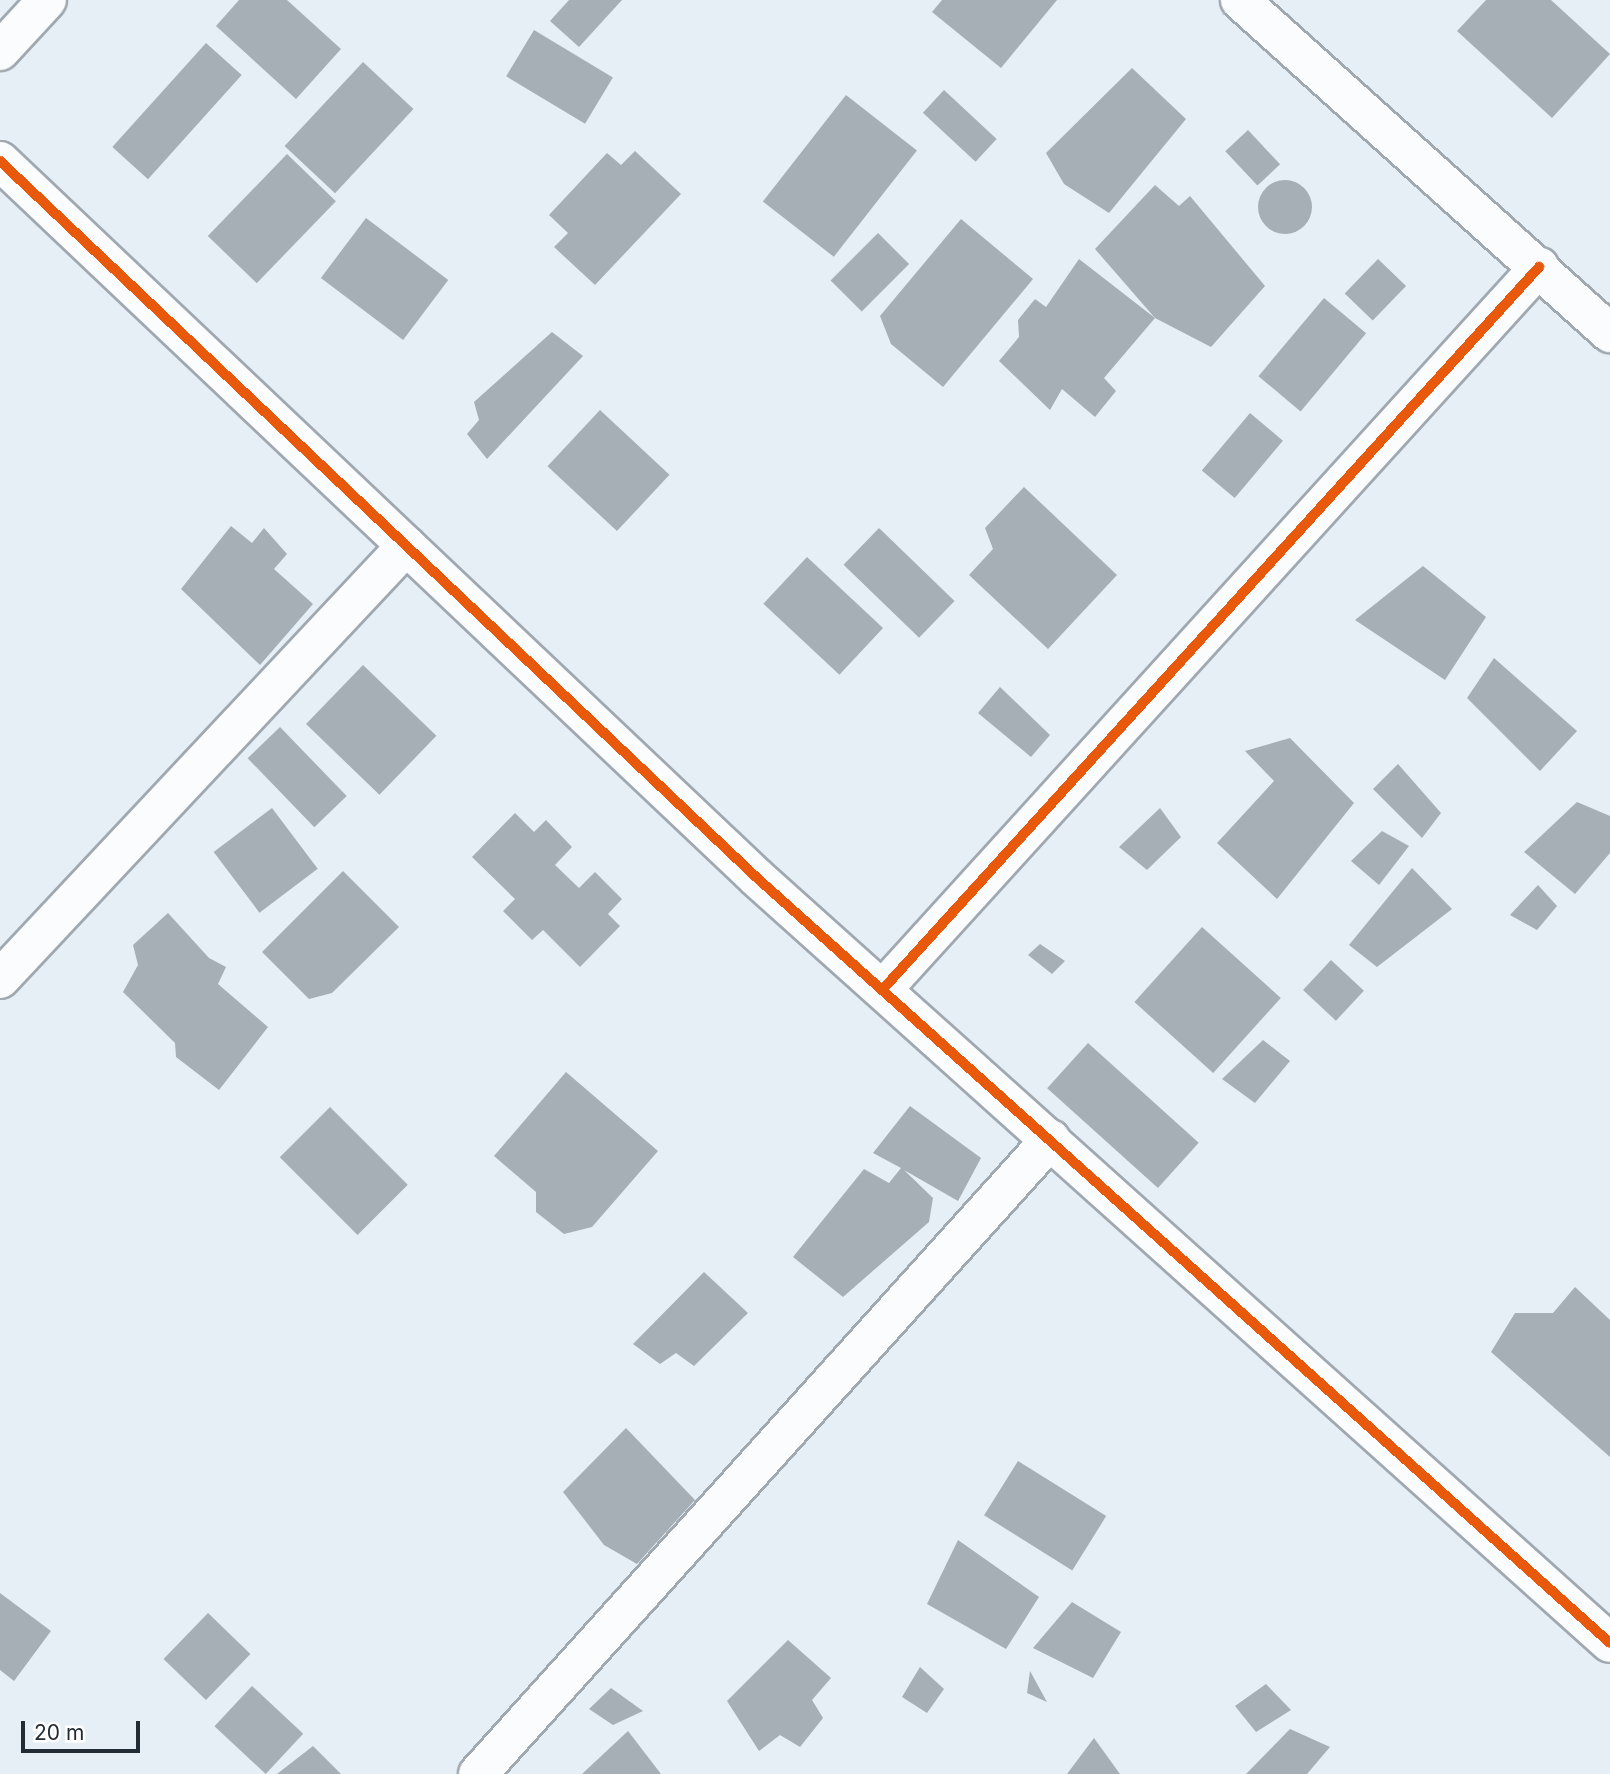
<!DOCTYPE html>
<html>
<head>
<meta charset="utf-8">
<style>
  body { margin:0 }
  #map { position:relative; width:1610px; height:1774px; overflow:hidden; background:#e6eef6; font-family:Inter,sans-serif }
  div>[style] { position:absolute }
  .building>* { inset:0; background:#a6afb6; transform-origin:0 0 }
  .round { border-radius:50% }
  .roads { filter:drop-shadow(2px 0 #a0a8b0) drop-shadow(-2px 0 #a0a8b0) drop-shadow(0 2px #a0a8b0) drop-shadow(0 -2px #a0a8b0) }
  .minor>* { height:38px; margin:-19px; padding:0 19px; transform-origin:19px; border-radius:19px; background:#fbfcfe }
  .cycleway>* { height:10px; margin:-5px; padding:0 5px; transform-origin:5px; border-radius:5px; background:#e8590c }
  span { translate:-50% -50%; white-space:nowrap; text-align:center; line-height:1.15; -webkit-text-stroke:6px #fff; paint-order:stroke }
  .scale { position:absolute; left:21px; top:1721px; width:119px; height:32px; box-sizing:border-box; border:4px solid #222c35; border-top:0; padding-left:9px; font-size:21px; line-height:24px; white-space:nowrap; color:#222c35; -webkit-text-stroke:5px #fff; paint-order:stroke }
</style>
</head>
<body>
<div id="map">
  <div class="building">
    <div style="clip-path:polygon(239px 0,287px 0,341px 49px,296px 99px,216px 26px)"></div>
    <div style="clip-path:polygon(569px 0,622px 0,579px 47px,550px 21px)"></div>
    <div style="clip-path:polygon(942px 0,1057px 0,1001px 68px,932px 12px)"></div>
    <div style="clip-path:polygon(1486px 0,1551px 0,1610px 54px,1552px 118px,1457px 31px)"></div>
    <div style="left:534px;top:30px;width:92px;height:54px;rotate:31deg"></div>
    <div style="left:206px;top:43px;width:48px;height:140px;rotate:42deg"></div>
    <div style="left:363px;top:62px;width:69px;height:115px;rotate:43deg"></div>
    <div style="clip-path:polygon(1132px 68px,1186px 119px,1109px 213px,1064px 184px,1046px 153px)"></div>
    <div style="left:944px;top:90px;width:72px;height:31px;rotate:43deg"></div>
    <div style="left:846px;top:95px;width:90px;height:135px;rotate:38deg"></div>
    <div style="left:1248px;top:130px;width:47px;height:31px;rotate:47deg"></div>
    <div style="clip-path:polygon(635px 151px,681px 194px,595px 285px,554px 247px,568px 233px,549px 215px,607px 153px,621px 165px)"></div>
    <div style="left:287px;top:154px;width:68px;height:114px;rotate:44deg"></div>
    <div class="round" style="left:1258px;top:180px;width:54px;height:54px"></div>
    <div style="clip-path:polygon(1155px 185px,1179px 206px,1190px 196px,1265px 286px,1211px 347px,1155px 318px,1095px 249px)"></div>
    <div style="left:366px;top:218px;width:103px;height:75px;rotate:37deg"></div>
    <div style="clip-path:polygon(961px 219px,1033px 279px,943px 387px,891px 344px,880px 316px)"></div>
    <div style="left:878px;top:233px;width:44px;height:67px;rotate:45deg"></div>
    <div style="clip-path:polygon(1079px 259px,1155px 318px,1104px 378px,1116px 391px,1095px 417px,1062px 389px,1050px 410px,999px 361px,1019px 337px,1018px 320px,1035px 299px,1046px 307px)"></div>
    <div style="left:1378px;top:259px;width:39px;height:48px;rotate:44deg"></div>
    <div style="left:1324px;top:298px;width:55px;height:102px;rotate:40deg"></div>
    <div style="clip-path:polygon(552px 332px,583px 356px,487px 459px,467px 434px,479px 420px,474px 402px)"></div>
    <div style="left:600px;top:410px;width:95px;height:77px;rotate:43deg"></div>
    <div style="left:1250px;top:413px;width:43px;height:75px;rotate:40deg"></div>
    <div style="clip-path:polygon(1024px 487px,1117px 575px,1048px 649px,969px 575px,993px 549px,985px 528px)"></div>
    <div style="clip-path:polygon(231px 526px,252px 543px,264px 528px,287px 554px,274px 569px,313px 604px,260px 665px,181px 589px)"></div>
    <div style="left:879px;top:528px;width:105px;height:51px;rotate:44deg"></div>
    <div style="left:807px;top:557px;width:104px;height:64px;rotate:43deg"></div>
    <div style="clip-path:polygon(1423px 566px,1486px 617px,1445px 680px,1355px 620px)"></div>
    <div style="clip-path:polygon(1494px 658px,1577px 731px,1540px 771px,1467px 698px)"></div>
    <div style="left:363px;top:665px;width:102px;height:82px;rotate:44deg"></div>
    <div style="clip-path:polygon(1000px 687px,1050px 735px,1031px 757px,978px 713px)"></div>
    <div style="left:280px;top:727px;width:96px;height:45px;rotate:46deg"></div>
    <div style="clip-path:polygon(1290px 738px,1354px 803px,1277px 899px,1217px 843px,1274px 781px,1245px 751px)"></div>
    <div style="clip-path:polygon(1398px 764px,1441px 813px,1422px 838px,1373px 789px)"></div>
    <div style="clip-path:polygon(1577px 802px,1610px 816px,1610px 853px,1575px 894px,1524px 852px)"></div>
    <div style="left:272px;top:808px;width:76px;height:73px;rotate:53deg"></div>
    <div style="clip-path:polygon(1160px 808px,1181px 837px,1147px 870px,1119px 847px)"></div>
    <div style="clip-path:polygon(515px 813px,534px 832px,546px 820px,572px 847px,555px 865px,579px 888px,595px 872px,622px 899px,608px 914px,620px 926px,580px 967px,543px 930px,532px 940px,503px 911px,515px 899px,472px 857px)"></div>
    <div style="clip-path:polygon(1382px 831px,1409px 846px,1379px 885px,1351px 861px)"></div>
    <div style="clip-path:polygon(1412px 868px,1452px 909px,1377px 967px,1349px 945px)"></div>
    <div style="clip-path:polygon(343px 871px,399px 927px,332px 993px,309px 999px,262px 952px)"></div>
    <div style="clip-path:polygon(1538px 885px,1557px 906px,1537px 930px,1510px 915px)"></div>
    <div style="clip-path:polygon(168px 913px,209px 958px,226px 967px,218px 984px,268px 1027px,219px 1090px,176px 1057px,175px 1043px,123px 992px,138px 965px,133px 945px)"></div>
    <div style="left:1202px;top:927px;width:106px;height:101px;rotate:42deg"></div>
    <div style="clip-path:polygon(1040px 944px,1065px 961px,1052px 974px,1028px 955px)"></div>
    <div style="left:1331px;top:960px;width:45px;height:41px;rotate:43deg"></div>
    <div style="clip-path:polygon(1263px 1040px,1290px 1061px,1255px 1103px,1222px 1079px)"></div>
    <div style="left:1088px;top:1043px;width:149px;height:61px;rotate:42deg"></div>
    <div style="clip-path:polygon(566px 1072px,658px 1151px,592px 1227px,564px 1234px,536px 1212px,536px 1192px,494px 1156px)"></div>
    <div style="clip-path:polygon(910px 1106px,981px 1158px,958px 1201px,904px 1170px,933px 1198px,929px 1222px,843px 1297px,793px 1257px,864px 1169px,889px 1183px,901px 1168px,873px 1153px)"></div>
    <div style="left:330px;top:1107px;width:110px;height:71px;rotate:45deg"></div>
    <div style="clip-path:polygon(704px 1272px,748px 1313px,694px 1366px,676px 1353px,660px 1364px,633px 1344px)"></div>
    <div style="clip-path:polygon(1575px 1287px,1610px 1320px,1610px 1457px,1491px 1352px,1515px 1313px,1553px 1313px)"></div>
    <div style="clip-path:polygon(626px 1428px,695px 1500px,637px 1564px,604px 1545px,563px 1492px)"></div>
    <div style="left:1018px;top:1461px;width:104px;height:64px;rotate:32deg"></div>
    <div style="clip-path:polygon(958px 1540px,1039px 1597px,1006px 1649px,927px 1604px)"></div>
    <div style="clip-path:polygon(0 1593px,51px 1631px,14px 1681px,0 1670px)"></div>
    <div style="clip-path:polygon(1072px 1602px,1121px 1632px,1093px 1678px,1033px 1648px)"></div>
    <div style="left:208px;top:1613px;width:59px;height:64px;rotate:44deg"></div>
    <div style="clip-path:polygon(788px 1640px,831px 1678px,812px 1700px,823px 1718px,800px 1747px,780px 1735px,759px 1751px,727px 1701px)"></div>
    <div style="clip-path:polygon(920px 1667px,944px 1689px,927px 1713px,902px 1697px)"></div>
    <div style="clip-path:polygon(1030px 1671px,1047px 1702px,1027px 1693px)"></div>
    <div style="clip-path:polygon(1266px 1684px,1291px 1710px,1256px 1732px,1235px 1706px)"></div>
    <div style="left:252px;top:1686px;width:70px;height:55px;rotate:43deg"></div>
    <div style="clip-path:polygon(611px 1688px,643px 1711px,613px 1725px,589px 1709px)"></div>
    <div style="clip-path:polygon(1290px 1729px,1330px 1747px,1307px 1774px,1246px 1774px)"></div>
    <div style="clip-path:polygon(628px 1731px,661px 1774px,582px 1774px)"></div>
    <div style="clip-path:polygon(1094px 1738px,1120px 1774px,1067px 1774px)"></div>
    <div style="clip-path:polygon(313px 1746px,341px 1774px,277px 1774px)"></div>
  </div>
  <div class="roads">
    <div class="minor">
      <div style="left:1240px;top:0;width:498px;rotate:42deg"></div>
      <div style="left:0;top:51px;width:69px;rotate:-47.3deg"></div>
      <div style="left:0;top:161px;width:1041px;rotate:43.44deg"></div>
      <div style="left:756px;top:877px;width:1147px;rotate:41.89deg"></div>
      <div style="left:0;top:979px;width:594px;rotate:-46.84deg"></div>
      <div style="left:883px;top:989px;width:976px;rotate:-47.74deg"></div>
      <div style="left:478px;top:1774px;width:855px;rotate:-47.94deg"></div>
    </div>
  </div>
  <div class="cycleway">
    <div style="left:0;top:161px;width:1041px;rotate:43.44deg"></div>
    <div style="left:756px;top:877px;width:1147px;rotate:41.89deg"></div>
    <div style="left:883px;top:989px;width:976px;rotate:-47.74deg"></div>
  </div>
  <div class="scale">20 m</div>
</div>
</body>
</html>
